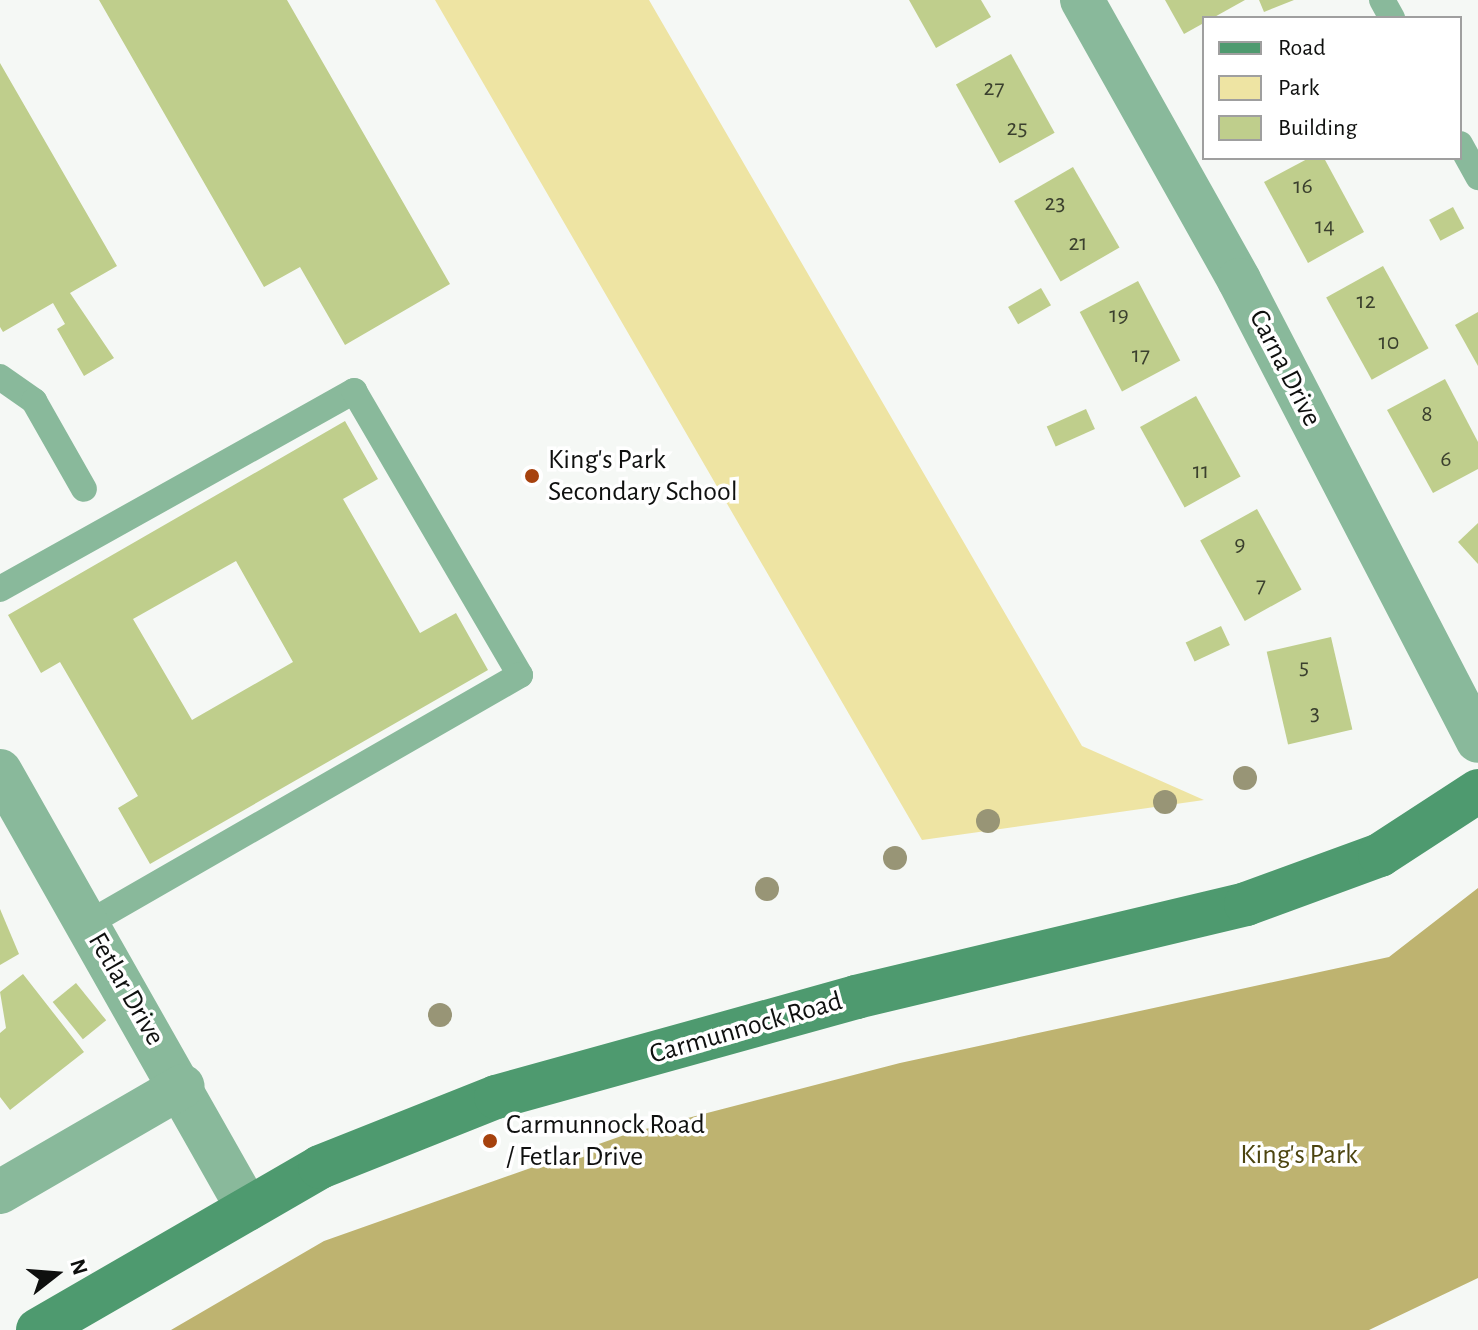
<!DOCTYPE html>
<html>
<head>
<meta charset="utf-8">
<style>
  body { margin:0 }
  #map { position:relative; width:1478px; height:1330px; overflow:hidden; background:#f5f8f5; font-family:"Alegreya Sans",sans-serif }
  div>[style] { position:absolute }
  .green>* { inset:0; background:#eee4a3 }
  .forest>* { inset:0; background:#beb370 }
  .building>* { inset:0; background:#bfce8c; transform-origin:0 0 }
  .lane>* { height:26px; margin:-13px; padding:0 13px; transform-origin:13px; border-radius:13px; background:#89b99b }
  .street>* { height:44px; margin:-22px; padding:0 22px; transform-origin:22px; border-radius:22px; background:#89b99b }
  .secondary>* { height:44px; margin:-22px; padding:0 22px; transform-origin:22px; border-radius:22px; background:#4e9a6f }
  .trees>* { width:24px; height:24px; margin:-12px; border-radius:50%; background:#989576 }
  .dots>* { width:22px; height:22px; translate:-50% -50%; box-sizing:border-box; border:4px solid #fff; border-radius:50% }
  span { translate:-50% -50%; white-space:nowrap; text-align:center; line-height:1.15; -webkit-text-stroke:7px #fff; paint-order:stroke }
  .number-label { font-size:24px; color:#3b402e }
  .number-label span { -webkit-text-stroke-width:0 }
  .street-label { font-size:28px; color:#0f100f }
  .poi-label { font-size:28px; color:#0f100f }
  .left { translate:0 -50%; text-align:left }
  .park-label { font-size:28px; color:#4c440f }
  .legend { position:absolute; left:1202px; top:16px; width:260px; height:144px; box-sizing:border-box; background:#fff; border:2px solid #9f9f9f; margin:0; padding:10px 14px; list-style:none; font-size:24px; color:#0f100f }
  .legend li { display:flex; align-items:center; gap:16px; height:40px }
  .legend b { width:40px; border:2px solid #9f9f9f }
  .north { position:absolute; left:16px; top:1234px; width:80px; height:80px; -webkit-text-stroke:6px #fff; paint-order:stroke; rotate:73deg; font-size:22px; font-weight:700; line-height:32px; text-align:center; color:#0f100f }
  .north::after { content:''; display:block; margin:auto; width:28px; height:36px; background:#0f100f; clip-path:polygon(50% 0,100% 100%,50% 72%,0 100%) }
</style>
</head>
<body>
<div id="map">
  <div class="green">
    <div style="clip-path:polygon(435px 0,649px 0,1082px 746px,1204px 800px,922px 840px)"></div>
  </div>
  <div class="forest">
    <div style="clip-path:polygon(1478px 888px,1478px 1278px,1369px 1330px,171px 1330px,324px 1241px,630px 1133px,900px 1063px,1389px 957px)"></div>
  </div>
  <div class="building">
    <div style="clip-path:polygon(99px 0,287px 0,450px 284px,345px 345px,300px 267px,264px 287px)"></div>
    <div style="clip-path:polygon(909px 0,981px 0,991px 17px,936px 48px)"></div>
    <div style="clip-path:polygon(1165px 0,1245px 0,1184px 34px)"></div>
    <div style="clip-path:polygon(1259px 0,1294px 0,1264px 12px)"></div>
    <div style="left:1011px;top:54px;width:90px;height:63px;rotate:61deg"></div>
    <div style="clip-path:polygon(0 63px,117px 266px,70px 293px,114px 358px,84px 376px,57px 329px,65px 324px,53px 303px,3px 332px,0 327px)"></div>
    <div style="clip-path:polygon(1309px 158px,1324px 158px,1364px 232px,1308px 263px,1264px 182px)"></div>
    <div style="left:1073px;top:167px;width:93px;height:68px;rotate:60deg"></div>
    <div style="left:1453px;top:207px;width:24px;height:27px;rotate:62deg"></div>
    <div style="left:1383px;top:266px;width:94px;height:65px;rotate:61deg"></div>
    <div style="left:1138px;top:281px;width:90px;height:66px;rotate:62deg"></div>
    <div style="left:1041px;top:288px;width:20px;height:38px;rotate:60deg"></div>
    <div style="clip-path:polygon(1478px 312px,1478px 366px,1455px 325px)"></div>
    <div style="clip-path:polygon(1445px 379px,1478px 442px,1478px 469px,1433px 493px,1387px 410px)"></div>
    <div style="left:1196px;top:396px;width:92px;height:64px;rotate:61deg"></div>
    <div style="left:1086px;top:409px;width:22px;height:43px;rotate:66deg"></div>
    <div style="clip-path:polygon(evenodd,345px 421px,378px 479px,343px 499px,420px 633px,456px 613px,488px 670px,150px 864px,118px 808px,138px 796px,60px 662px,41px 673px,8px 615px,345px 421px,236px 561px,293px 662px,192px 720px,133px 619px,236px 561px)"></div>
    <div style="left:1257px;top:509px;width:92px;height:65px;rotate:61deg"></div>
    <div style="clip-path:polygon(1478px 523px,1478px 564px,1458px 542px)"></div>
    <div style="left:1221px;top:626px;width:21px;height:39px;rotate:65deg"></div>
    <div style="left:1331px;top:637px;width:95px;height:66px;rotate:77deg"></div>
    <div style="clip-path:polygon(0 909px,19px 954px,0 965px)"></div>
    <div style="clip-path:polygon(23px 974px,84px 1052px,10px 1110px,0 1097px,0 1033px,6px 1028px,0 992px)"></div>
    <div style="left:76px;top:983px;width:48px;height:30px;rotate:51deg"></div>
  </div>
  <div class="lane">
    <div style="left:1382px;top:0;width:21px;rotate:61deg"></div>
    <div style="left:1460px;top:144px;width:38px;rotate:61deg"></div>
    <div style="left:0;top:377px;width:42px;rotate:35.2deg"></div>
    <div style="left:34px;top:401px;width:101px;rotate:60.4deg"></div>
    <div style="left:0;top:589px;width:406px;rotate:-29.2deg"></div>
    <div style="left:354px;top:391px;width:329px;rotate:59.7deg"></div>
    <div style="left:520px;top:675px;width:498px;rotate:150.1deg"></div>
  </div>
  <div class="street">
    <div style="left:1082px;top:0;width:321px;rotate:60.7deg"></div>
    <div style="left:1239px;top:280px;width:519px;rotate:62.6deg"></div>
    <div style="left:0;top:771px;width:503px;rotate:60.48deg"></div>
    <div style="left:0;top:1192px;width:211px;rotate:-30.1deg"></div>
  </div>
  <div class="secondary">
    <div style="left:38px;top:1330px;width:326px;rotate:-30deg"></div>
    <div style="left:320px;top:1167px;width:189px;rotate:-21.7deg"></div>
    <div style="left:496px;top:1097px;width:374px;rotate:-15.5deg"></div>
    <div style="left:856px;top:997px;width:401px;rotate:-13.4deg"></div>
    <div style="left:1246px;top:904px;width:143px;rotate:-20.1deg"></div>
    <div style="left:1380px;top:855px;width:117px;rotate:-33.1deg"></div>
  </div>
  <div class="trees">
    <div style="left:1245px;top:778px"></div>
    <div style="left:1165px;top:802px"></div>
    <div style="left:988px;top:821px"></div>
    <div style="left:895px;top:858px"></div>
    <div style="left:767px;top:889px"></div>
    <div style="left:440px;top:1015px"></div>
  </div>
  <div class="dots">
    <div style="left:532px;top:476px;background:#a6420e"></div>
    <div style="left:490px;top:1141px;background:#a6420e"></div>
  </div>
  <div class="number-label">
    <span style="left:994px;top:89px">27</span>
    <span style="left:1017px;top:129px">25</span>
    <span style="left:1303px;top:187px">16</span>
    <span style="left:1055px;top:204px">23</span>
    <span style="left:1325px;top:227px">14</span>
    <span style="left:1078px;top:244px">21</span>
    <span style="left:1366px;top:302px">12</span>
    <span style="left:1119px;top:316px">19</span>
    <span style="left:1389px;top:343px">10</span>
    <span style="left:1141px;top:356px">17</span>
    <span style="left:1427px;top:415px">8</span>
    <span style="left:1446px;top:460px">6</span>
    <span style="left:1201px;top:472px">11</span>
    <span style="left:1240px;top:545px">9</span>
    <span style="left:1261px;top:586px">7</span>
    <span style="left:1304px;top:668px">5</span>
    <span style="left:1315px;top:714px">3</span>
  </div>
  <div class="street-label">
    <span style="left:1285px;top:368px;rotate:63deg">Carna Drive</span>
    <span style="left:126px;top:989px;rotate:60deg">Fetlar Drive</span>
    <span style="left:746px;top:1028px;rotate:-16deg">Carmunnock Road</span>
  </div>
  <div class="poi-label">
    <span class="left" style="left:548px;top:476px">King's Park<br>Secondary School</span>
    <span class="left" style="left:506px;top:1141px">Carmunnock Road<br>/ Fetlar Drive</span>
  </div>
  <div class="park-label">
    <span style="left:1299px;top:1155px">King's Park</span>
  </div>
  <ul class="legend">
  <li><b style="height:10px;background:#4e9a6f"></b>Road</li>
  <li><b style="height:22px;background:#eee4a3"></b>Park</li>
  <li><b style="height:22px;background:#bfce8c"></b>Building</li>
  </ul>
  <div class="north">N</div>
</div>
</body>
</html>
